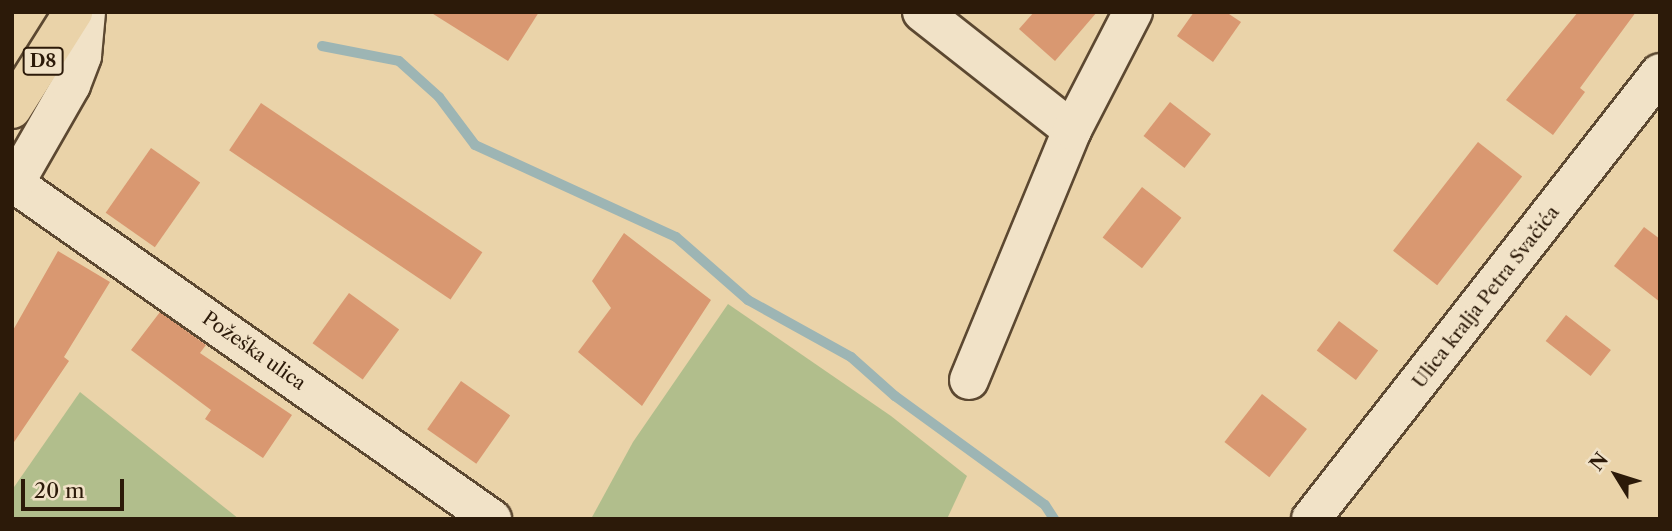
<!DOCTYPE html>
<html>
<head>
<meta charset="utf-8">
<style>
  body { margin:0 }
  #map { position:relative; width:1672px; height:531px; overflow:hidden; background:#ead3a9; font-family:"Libre Caslon Text",serif }
  div>[style] { position:absolute }
  .green>* { inset:0; background:#b1be8c }
  .stream>* { height:10px; margin:-5px; padding:0 5px; transform-origin:5px; border-radius:5px; background:#9db5b4 }
  .building>* { inset:0; background:#d99871; transform-origin:0 0 }
  .roads { filter:drop-shadow(2px 0 #5c4831) drop-shadow(-2px 0 #5c4831) drop-shadow(0 2px #5c4831) drop-shadow(0 -2px #5c4831) }
  .minor>* { height:38px; margin:-19px; padding:0 19px; transform-origin:19px; border-radius:19px; background:#f1e2c7 }
  .major>* { height:38px; margin:-19px; padding:0 19px; transform-origin:19px; border-radius:19px; background:#ead3a9 }
  span { translate:-50% -50%; white-space:nowrap; text-align:center; line-height:1.15; -webkit-text-stroke:7px #f1e2c7; paint-order:stroke }
  .shield-label span { padding:2px 5px; background:#f1e2c7; border:2px solid; border-radius:5px; -webkit-text-stroke-width:0 }
  .shield-label { font-size:18px; color:#2c1a09; font-weight:700 }
  .street-label { font-size:19px; color:#2c1a09 }
  .frame { position:absolute; inset:0; border:14px solid #2c1a09; pointer-events:none }
  .north { position:absolute; left:1581px; top:440px; width:70px; height:70px; -webkit-text-stroke:5px #f1e2c7; paint-order:stroke; rotate:308deg; font-size:19px; font-weight:700; line-height:28px; text-align:center; color:#2c1a09 }
  .north::after { content:''; display:block; margin:auto; width:24px; height:32px; background:#2c1a09; clip-path:polygon(50% 0,100% 100%,50% 72%,0 100%) }
  .scale { position:absolute; left:21px; top:479px; width:103px; height:32px; box-sizing:border-box; border:4px solid #2c1a09; border-top:0; padding-left:9px; font-size:21px; line-height:24px; white-space:nowrap; color:#2c1a09; -webkit-text-stroke:5px #f1e2c7; paint-order:stroke }
</style>
</head>
<body>
<div id="map">
  <div class="green">
    <div style="clip-path:polygon(728px 304px,891px 416px,967px 476px,947px 519px,591px 519px,633px 442px)"></div>
    <div style="clip-path:polygon(80px 392px,239px 519px,12px 519px,12px 490px)"></div>
  </div>
  <div class="stream">
    <div style="left:322px;top:46px;width:78px;rotate:11deg"></div>
    <div style="left:399px;top:61px;width:54px;rotate:42deg"></div>
    <div style="left:439px;top:97px;width:60px;rotate:53.1deg"></div>
    <div style="left:475px;top:145px;width:221px;rotate:24.6deg"></div>
    <div style="left:676px;top:237px;width:96px;rotate:41.2deg"></div>
    <div style="left:748px;top:300px;width:118px;rotate:29deg"></div>
    <div style="left:851px;top:357px;width:59px;rotate:41.6deg"></div>
    <div style="left:895px;top:396px;width:185px;rotate:36deg"></div>
    <div style="left:1045px;top:505px;width:17px;rotate:57deg"></div>
  </div>
  <div class="building">
    <div style="clip-path:polygon(430px 12px,539px 12px,508px 61px)"></div>
    <div style="clip-path:polygon(1034px 12px,1097px 12px,1055px 61px,1019px 29px)"></div>
    <div style="clip-path:polygon(1194px 12px,1226px 12px,1241px 22px,1213px 62px,1177px 36px)"></div>
    <div style="clip-path:polygon(1578px 12px,1636px 12px,1580px 88px,1585px 92px,1553px 135px,1506px 100px)"></div>
    <div style="left:1170px;top:102px;width:52px;height:43px;rotate:38deg"></div>
    <div style="left:261px;top:103px;width:267px;height:57px;rotate:34deg"></div>
    <div style="left:1478px;top:142px;width:56px;height:138px;rotate:38deg"></div>
    <div style="left:151px;top:148px;width:60px;height:79px;rotate:35deg"></div>
    <div style="left:1142px;top:187px;width:50px;height:64px;rotate:38deg"></div>
    <div style="clip-path:polygon(1644px 227px,1660px 239px,1660px 302px,1614px 266px)"></div>
    <div style="clip-path:polygon(624px 233px,711px 300px,642px 406px,578px 352px,611px 308px,592px 281px)"></div>
    <div style="clip-path:polygon(58px 251px,110px 282px,64px 357px,69px 361px,12px 445px,12px 332px)"></div>
    <div style="left:349px;top:293px;width:62px;height:62px;rotate:36deg"></div>
    <div style="clip-path:polygon(160px 312px,206px 345px,200px 353px,292px 415px,263px 458px,205px 419px,211px 410px,131px 350px)"></div>
    <div style="left:1566px;top:315px;width:57px;height:33px;rotate:38deg"></div>
    <div style="left:1339px;top:321px;width:49px;height:37px;rotate:37deg"></div>
    <div style="left:461px;top:381px;width:60px;height:59px;rotate:35deg"></div>
    <div style="left:1262px;top:394px;width:57px;height:61px;rotate:38deg"></div>
  </div>
  <div class="roads">
    <div class="minor">
      <div style="left:922px;top:12px;width:191px;rotate:38.2deg"></div>
      <div style="left:15px;top:184px;width:583px;rotate:35.08deg"></div>
      <div style="left:12px;top:188px;width:119px;rotate:-60.2deg"></div>
      <div style="left:71px;top:85px;width:31px;rotate:-69deg"></div>
      <div style="left:82px;top:56px;width:44px;rotate:-84.8deg"></div>
      <div style="left:969px;top:380px;width:270px;rotate:-67.6deg"></div>
      <div style="left:1072px;top:130px;width:133px;rotate:-62.7deg"></div>
      <div style="left:1311px;top:519px;width:566px;rotate:-51.96deg"></div>
    </div>
    <div class="major">
      <div style="left:12px;top:109px;width:115px;rotate:-57.8deg"></div>
    </div>
  </div>
  <div class="shield-label">
    <span style="left:43px;top:61px">D8</span>
  </div>
  <div class="street-label">
    <span style="left:1486px;top:297px;rotate:-52deg">Ulica kralja Petra Svačića</span>
    <span style="left:254px;top:351px;rotate:35deg">Požeška ulica</span>
  </div>
  <div class="frame"></div>
  <div class="north">N</div>
  <div class="scale">20 m</div>
</div>
</body>
</html>
